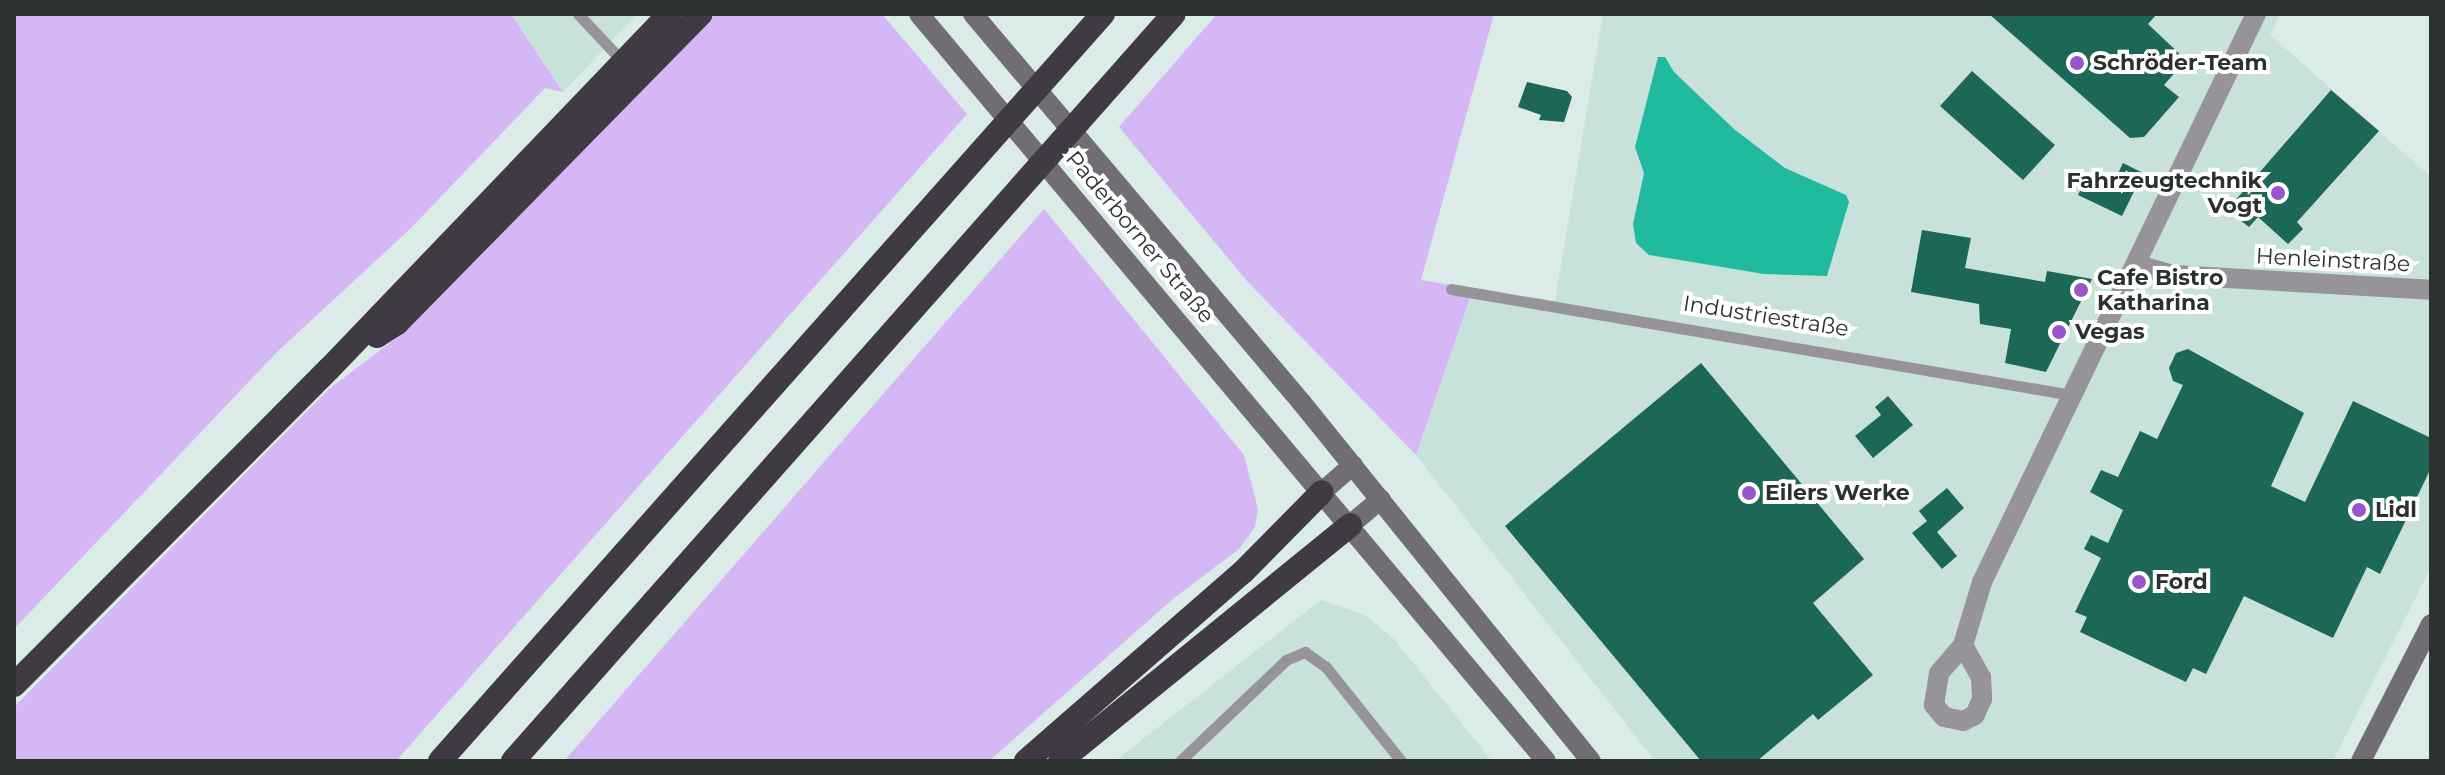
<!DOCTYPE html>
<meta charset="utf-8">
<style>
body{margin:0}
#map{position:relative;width:2445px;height:775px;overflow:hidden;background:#dbebe7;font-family:Montserrat,sans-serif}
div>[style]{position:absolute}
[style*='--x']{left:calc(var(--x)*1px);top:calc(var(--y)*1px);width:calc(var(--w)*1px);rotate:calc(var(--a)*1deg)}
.built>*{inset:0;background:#c8e1da}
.green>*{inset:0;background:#d6b7f6}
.water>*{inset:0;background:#20ba9f}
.building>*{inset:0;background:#1d6759}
.lane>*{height:11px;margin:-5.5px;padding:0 5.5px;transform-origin:5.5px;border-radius:5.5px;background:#979499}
.street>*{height:20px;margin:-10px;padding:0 10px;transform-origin:10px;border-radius:10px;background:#979499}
.secondary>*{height:20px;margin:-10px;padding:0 10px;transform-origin:10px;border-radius:10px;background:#706d74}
.highway>*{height:24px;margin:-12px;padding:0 12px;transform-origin:12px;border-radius:12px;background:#3f3a44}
.dots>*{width:22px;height:22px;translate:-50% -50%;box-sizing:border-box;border:4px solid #fff;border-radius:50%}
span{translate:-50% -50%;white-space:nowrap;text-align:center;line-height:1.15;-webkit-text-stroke:8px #fff;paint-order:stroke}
.poi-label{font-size:22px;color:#2b312f;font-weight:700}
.left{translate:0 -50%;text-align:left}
.right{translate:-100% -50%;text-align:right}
.street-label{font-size:22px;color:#2b312f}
.frame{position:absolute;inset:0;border:16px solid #2b312f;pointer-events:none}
</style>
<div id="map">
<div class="built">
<div style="clip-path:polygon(511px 14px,637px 14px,563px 92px)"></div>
<div style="clip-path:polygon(1603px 14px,2280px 14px,2270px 35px,2431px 177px,2431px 567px,2333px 761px,1655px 761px,1416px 455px,1473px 289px,1555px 301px)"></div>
<div style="clip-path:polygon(1321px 600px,1365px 615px,1393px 638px,1492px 761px,1115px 761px)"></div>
</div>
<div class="green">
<div style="clip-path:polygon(14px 14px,511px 14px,563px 92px,545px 88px,410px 229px,277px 352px,14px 629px)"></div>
<div style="clip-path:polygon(716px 14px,882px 14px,967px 114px,396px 761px,14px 761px,14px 707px,329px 389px,407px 330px)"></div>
<div style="clip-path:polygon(1217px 14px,1494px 14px,1421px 280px,1473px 289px,1416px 455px,1248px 282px,1119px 127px)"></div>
<div style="clip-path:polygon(1044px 209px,1244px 455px,1258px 509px,1255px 527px,1239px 549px,1173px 599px,989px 761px,564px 761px)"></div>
</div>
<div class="water">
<div style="clip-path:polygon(1658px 57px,1665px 57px,1674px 72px,1734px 129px,1785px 168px,1846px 195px,1849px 202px,1827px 276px,1764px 274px,1680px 260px,1649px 255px,1636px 243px,1633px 224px,1644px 173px,1635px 147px)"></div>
</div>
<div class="building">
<div style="clip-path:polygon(1989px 14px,2157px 14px,2148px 24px,2186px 60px,2164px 85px,2179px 97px,2144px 137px,2130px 138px)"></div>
<div style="clip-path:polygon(1972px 71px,2055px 145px,2023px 180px,1940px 106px)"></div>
<div style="clip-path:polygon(1527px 82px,1567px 91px,1572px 97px,1564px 122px,1539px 120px,1541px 115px,1518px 107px)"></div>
<div style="clip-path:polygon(2331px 90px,2379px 131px,2297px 222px,2303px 229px,2288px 244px,2258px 217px,2249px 227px,2227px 210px)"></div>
<div style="clip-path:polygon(2123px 163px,2143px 173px,2122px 216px,2078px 195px,2088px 174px,2112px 186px)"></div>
<div style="clip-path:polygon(1922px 230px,1971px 238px,1965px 268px,2045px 282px,2047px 271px,2092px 279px,2046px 372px,2005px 363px,2011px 329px,1980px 324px,1979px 304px,1911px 292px)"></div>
<div style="clip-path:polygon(2188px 349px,2304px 413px,2271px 486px,2305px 502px,2353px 401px,2431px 438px,2431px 468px,2380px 574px,2367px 567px,2333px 638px,2244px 596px,2206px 674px,2193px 668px,2186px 682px,2080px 632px,2087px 617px,2075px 612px,2101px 558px,2084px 549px,2091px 535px,2108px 543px,2123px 510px,2090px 492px,2101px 470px,2118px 477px,2140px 431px,2157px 439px,2183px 385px,2173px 381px,2169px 368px,2176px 353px)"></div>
<div style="clip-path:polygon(1701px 363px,1864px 559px,1813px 603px,1873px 675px,1818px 720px,1813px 714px,1757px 761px,1701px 761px,1505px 526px)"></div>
<div style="clip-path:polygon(1888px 396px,1913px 425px,1873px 458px,1855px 436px,1881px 415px,1875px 407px)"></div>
<div style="clip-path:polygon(1947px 488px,1964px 508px,1937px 532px,1957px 556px,1942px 569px,1912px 533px,1927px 521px,1919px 511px)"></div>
</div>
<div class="lane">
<div style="--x:578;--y:14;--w:66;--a:46.8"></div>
<div style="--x:1451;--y:289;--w:630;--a:9.69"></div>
<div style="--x:1180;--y:761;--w:146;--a:-43.6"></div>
<div style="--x:1286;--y:660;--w:21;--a:-23"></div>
<div style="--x:1305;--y:652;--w:26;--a:36"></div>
<div style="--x:1326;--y:667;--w:120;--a:51.4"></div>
</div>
<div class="street">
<div style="--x:2138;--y:265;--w:37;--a:16"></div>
<div style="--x:2174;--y:275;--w:257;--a:3.3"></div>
<div style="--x:1963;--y:645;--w:37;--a:61"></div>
<div style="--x:1981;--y:677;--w:22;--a:87"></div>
<div style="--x:1982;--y:699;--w:17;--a:114"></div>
<div style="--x:1975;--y:715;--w:13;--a:153"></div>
<div style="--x:1963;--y:721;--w:19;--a:-168"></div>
<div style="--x:1944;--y:717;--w:16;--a:-130"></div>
<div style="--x:1934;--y:705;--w:32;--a:-81"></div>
<div style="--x:1939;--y:673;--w:37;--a:-49"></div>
<div style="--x:1963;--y:645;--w:66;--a:-73.2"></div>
<div style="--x:1982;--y:582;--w:631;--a:-64.25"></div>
</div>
<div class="secondary">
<div style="--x:919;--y:14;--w:975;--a:49.99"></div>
<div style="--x:973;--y:14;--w:509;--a:49.78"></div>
<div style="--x:1302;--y:403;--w:460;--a:51.1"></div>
<div style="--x:1322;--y:492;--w:41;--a:-41.1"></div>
<div style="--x:1350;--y:525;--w:40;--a:-40"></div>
<div style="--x:2361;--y:761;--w:154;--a:-62.9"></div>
</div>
<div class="highway">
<div style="--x:377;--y:336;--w:24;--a:-33"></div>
<div style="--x:397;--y:323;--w:433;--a:-45.5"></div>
<div style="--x:14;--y:685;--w:446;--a:-45.1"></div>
<div style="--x:329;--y:369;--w:492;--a:-46.2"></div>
<div style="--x:440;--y:761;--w:999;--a:-48.41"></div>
<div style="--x:513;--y:761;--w:997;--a:-48.5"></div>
<div style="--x:1026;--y:761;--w:288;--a:-41.1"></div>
<div style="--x:1243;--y:572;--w:112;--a:-45.4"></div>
<div style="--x:1060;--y:761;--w:374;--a:-39.1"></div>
</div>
<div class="dots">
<div style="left:2077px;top:63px;background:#9756cc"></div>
<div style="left:2278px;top:193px;background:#9756cc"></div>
<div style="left:2081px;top:290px;background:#9756cc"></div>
<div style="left:2059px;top:332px;background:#9756cc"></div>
<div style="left:1749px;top:493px;background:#9756cc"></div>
<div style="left:2359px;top:510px;background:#9756cc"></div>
<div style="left:2139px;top:582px;background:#9756cc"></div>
</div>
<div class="poi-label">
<span class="left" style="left:2093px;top:63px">Schröder-Team</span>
<span class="right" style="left:2262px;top:193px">Fahrzeugtechnik<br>Vogt</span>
<span class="left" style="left:2097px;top:290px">Cafe Bistro<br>Katharina</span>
<span class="left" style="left:2075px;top:332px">Vegas</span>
<span class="left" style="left:1765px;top:493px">Eilers Werke</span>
<span class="left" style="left:2375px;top:510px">Lidl</span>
<span class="left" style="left:2155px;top:582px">Ford</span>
</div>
<div class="street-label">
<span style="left:1140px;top:237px;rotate:50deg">Paderborner Straße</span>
<span style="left:2333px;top:260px;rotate:3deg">Henleinstraße</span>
<span style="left:1766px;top:316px;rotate:9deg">Industriestraße</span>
</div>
<div class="frame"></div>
</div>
